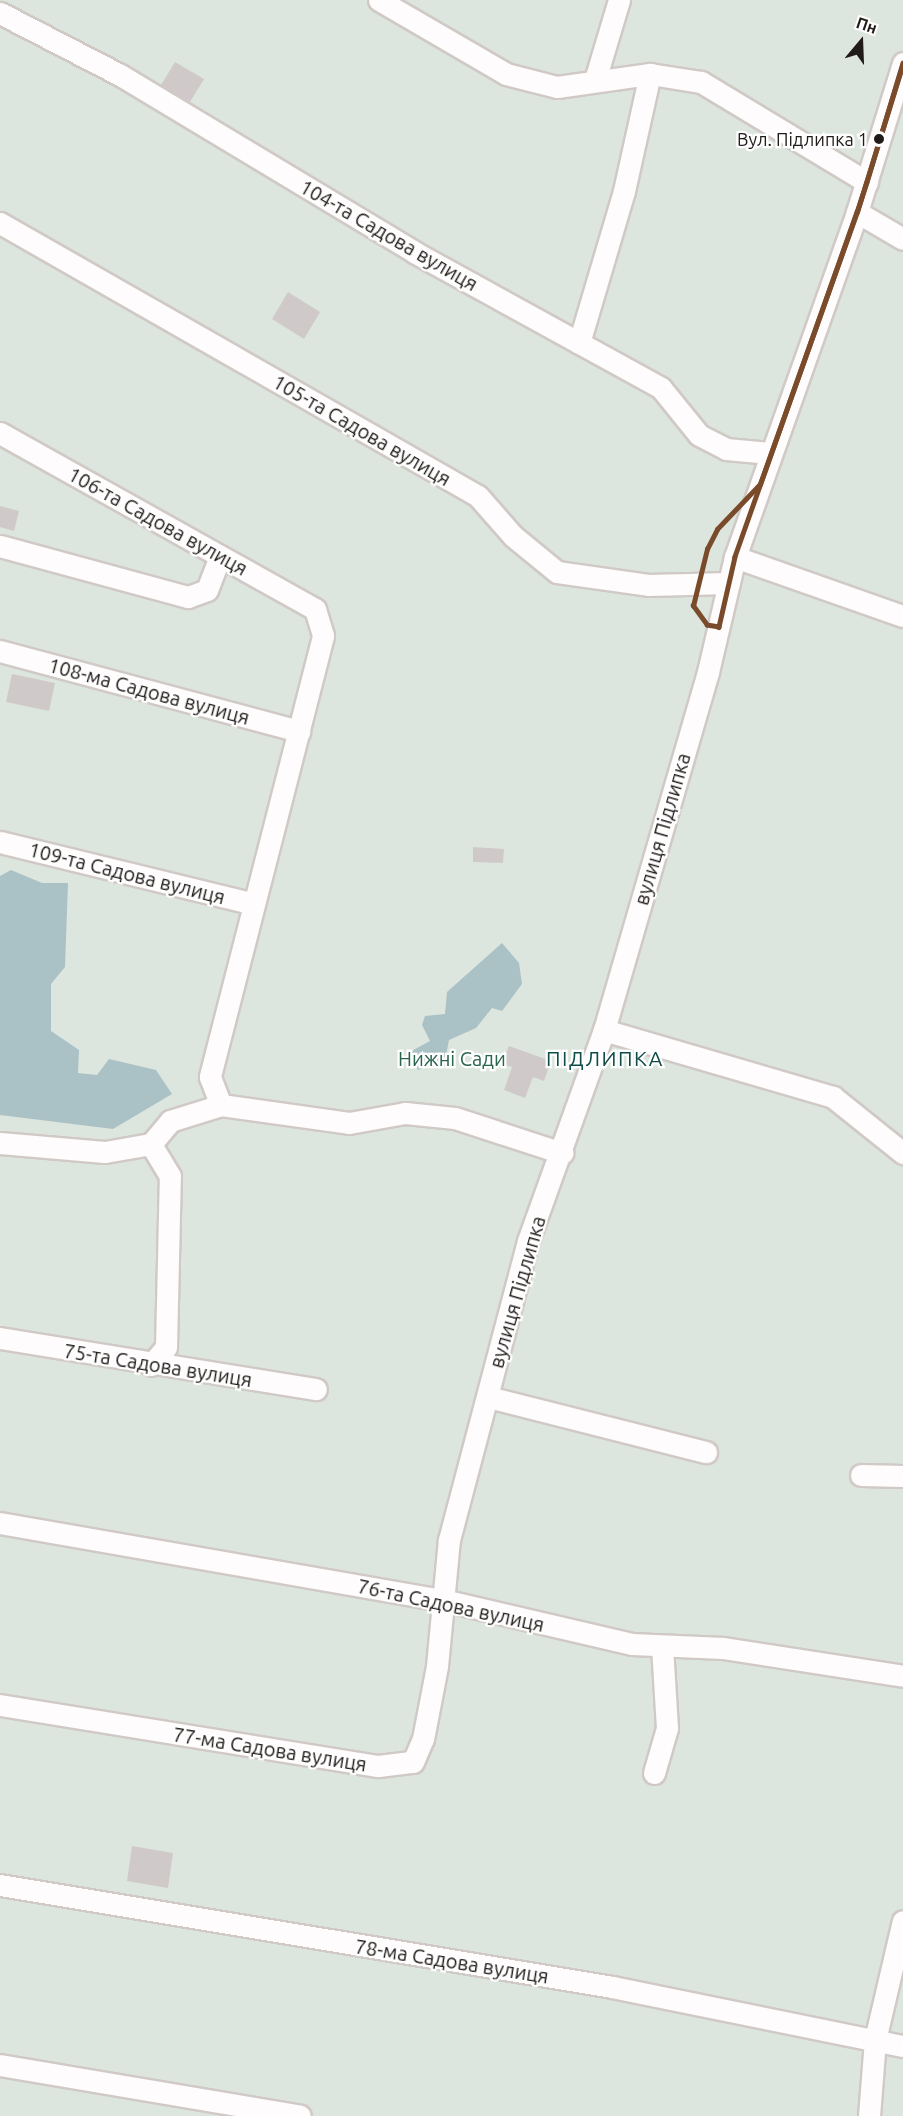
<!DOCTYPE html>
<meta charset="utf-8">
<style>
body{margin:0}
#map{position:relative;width:903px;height:2116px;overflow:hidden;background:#f5ece8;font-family:Ubuntu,sans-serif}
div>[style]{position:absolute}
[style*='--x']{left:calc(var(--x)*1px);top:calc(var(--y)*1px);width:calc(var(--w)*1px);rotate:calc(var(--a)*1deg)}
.green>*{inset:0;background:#dde6de}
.water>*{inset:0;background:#aac1c6}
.building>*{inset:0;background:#d0c9ca}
.roads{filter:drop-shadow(2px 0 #d0c9c6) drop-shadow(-2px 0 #d0c9c6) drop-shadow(0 2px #d0c9c6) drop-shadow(0 -2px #d0c9c6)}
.minor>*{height:21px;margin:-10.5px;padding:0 10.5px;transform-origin:10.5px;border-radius:10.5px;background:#fefcfc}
.bus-1>*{height:4.5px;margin:-2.25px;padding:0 2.25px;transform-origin:2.25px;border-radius:2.25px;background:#7a4b2a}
.dots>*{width:16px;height:16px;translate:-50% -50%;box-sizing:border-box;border:3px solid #fff;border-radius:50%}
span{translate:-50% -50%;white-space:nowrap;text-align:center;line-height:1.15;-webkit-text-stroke:4.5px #fff;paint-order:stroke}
.bus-label{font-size:18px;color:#201a18}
.right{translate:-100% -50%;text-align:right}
.street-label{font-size:20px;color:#201a18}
.park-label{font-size:20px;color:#29644d}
.neighbourhood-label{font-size:21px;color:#0f4c47;letter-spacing:1.5px}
.north{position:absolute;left:831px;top:12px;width:60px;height:60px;-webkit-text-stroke:4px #fff;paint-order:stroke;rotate:19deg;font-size:16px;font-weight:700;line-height:24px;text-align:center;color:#201a18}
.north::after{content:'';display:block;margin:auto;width:21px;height:27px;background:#201a18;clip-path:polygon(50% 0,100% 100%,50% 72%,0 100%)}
</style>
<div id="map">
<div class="green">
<div style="clip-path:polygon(0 0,903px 0,903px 2116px,0 2116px)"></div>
</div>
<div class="water">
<div style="clip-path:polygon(11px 870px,42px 883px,68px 883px,65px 967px,51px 984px,51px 1031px,79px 1050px,78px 1073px,97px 1075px,109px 1059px,156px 1070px,172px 1094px,113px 1129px,0 1115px,0 876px)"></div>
<div style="clip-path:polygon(502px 943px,519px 963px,522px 984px,502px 1011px,492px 1008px,476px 1028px,449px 1040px,445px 1061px,418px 1070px,408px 1053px,430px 1041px,422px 1025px,425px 1016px,445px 1014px,447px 992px)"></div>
</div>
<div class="building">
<div style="clip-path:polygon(175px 62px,204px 79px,190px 102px,161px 85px)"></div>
<div style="clip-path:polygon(288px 292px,320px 312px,304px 339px,272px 319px)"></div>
<div style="clip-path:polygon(0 506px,19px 511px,14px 531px,0 527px)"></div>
<div style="clip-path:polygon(12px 674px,55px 683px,49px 711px,6px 702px)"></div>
<div style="clip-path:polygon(473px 847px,504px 849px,503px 863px,473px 862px)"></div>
<div style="clip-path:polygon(509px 1046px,551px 1061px,544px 1081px,533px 1077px,525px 1098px,504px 1090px,512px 1067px,502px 1064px)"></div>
<div style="clip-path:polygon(132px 1846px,173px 1853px,168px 1888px,127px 1881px)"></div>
</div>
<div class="roads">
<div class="minor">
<div style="--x:379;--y:0;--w:147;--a:30.2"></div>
<div style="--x:506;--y:74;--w:53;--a:14.3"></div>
<div style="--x:557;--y:87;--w:94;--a:-8"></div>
<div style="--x:650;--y:74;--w:52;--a:8.9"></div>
<div style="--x:701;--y:82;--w:194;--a:31.1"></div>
<div style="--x:0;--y:13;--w:135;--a:27.3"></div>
<div style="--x:120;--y:75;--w:343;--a:31"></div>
<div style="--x:414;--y:252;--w:282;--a:28.8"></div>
<div style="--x:661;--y:388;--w:60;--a:51"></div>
<div style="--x:699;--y:435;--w:30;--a:27"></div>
<div style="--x:726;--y:449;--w:44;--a:5.2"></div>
<div style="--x:595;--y:80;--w:84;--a:-73.3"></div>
<div style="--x:857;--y:212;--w:53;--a:30.4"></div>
<div style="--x:0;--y:223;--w:550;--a:29.73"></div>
<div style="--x:478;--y:496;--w:53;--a:48.8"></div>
<div style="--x:513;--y:536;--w:57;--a:39.3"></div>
<div style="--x:557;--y:572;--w:92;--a:8.1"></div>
<div style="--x:648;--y:585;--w:81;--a:-1.4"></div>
<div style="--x:579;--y:343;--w:159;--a:-73.5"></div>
<div style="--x:624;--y:191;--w:120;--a:-77.5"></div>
<div style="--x:0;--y:433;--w:361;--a:29.2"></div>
<div style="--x:315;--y:609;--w:28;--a:73"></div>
<div style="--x:323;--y:636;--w:455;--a:104.4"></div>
<div style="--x:210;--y:1077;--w:30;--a:69"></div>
<div style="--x:0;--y:546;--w:195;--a:15.2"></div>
<div style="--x:188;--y:597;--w:20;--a:-20"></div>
<div style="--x:207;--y:590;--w:36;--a:-69"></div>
<div style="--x:735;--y:557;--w:178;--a:19.4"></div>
<div style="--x:0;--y:651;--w:310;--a:15"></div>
<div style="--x:0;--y:842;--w:261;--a:13.7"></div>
<div style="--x:604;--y:1030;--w:239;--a:16.3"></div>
<div style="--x:833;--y:1097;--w:90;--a:38.7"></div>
<div style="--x:0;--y:1143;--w:105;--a:4.9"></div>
<div style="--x:105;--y:1152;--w:47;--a:-9.9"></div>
<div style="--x:151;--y:1144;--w:30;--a:-50"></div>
<div style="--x:170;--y:1121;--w:53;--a:-17.4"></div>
<div style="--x:221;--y:1105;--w:129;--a:8"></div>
<div style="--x:349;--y:1123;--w:57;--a:-10.1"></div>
<div style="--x:405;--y:1113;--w:50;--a:5.7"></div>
<div style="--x:455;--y:1118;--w:113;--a:18.1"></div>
<div style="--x:0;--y:1338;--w:320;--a:9.2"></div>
<div style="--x:151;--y:1365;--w:23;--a:-50"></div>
<div style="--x:166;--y:1347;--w:171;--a:-88.7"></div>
<div style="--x:170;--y:1176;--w:37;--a:-121"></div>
<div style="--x:488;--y:1397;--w:225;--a:14.2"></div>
<div style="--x:861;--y:1475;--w:42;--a:1.4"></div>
<div style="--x:0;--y:1523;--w:450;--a:9.9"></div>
<div style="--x:443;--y:1600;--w:194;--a:13.1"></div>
<div style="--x:632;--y:1644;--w:91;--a:2.5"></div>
<div style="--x:723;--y:1648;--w:182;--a:8.8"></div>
<div style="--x:0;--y:1705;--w:383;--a:9.2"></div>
<div style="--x:378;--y:1766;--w:35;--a:-7"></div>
<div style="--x:413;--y:1762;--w:25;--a:-67"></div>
<div style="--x:423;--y:1739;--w:74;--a:-79.1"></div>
<div style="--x:437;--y:1666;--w:127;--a:-84.6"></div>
<div style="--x:449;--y:1540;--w:309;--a:-75.2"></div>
<div style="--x:528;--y:1241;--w:224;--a:-70.2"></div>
<div style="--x:604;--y:1030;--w:373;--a:-73.8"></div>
<div style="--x:708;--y:672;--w:118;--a:-76.8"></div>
<div style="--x:735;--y:557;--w:366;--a:-70.5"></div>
<div style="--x:857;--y:212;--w:156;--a:-72.8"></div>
<div style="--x:654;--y:1773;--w:47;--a:-73.9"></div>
<div style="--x:667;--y:1728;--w:82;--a:-93.5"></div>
<div style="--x:0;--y:1885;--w:620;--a:9.46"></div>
<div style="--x:612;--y:1987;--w:297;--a:11.5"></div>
<div style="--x:0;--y:2065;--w:304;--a:9.6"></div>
<div style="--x:869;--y:2116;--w:76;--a:-85.5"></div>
<div style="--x:875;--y:2040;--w:122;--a:-76.8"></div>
</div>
</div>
<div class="bus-1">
<div style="--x:903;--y:63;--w:124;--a:106.8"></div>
<div style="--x:867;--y:182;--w:32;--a:108"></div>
<div style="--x:857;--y:212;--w:156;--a:-72.8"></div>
<div style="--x:857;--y:212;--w:366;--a:109.5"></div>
<div style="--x:735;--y:557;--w:72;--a:102.9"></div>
<div style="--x:719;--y:627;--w:12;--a:-171"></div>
<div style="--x:707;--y:625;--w:24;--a:-126"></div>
<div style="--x:693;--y:606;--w:59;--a:-76.2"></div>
<div style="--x:707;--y:549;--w:22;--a:-63"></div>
<div style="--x:717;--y:529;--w:62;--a:-46.3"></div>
<div style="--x:760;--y:484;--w:289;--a:-70.4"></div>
</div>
<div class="dots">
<div style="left:879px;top:139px;background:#201a18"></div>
</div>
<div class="bus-label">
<span class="right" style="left:868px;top:139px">Вул. Підлипка 1</span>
</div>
<div class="street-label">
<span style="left:389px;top:235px;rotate:30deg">104-та Садова вулиця</span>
<span style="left:362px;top:430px;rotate:30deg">105-та Садова вулиця</span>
<span style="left:158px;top:521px;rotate:29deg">106-та Садова вулиця</span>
<span style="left:149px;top:691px;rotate:15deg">108-ма Садова вулиця</span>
<span style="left:662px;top:829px;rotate:-74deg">вулиця Підлипка</span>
<span style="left:127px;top:873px;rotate:14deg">109-та Садова вулиця</span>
<span style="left:517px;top:1292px;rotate:-74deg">вулиця Підлипка</span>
<span style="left:158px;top:1365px;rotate:9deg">75-та Садова вулиця</span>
<span style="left:451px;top:1605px;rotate:12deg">76-та Садова вулиця</span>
<span style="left:270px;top:1749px;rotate:9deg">77-ма Садова вулиця</span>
<span style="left:452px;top:1961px;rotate:9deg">78-ма Садова вулиця</span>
</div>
<div class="park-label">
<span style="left:452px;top:1058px">Нижні Сади</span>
</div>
<div class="neighbourhood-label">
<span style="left:605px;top:1058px">ПІДЛИПКА</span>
</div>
<div class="north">Пн</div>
</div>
